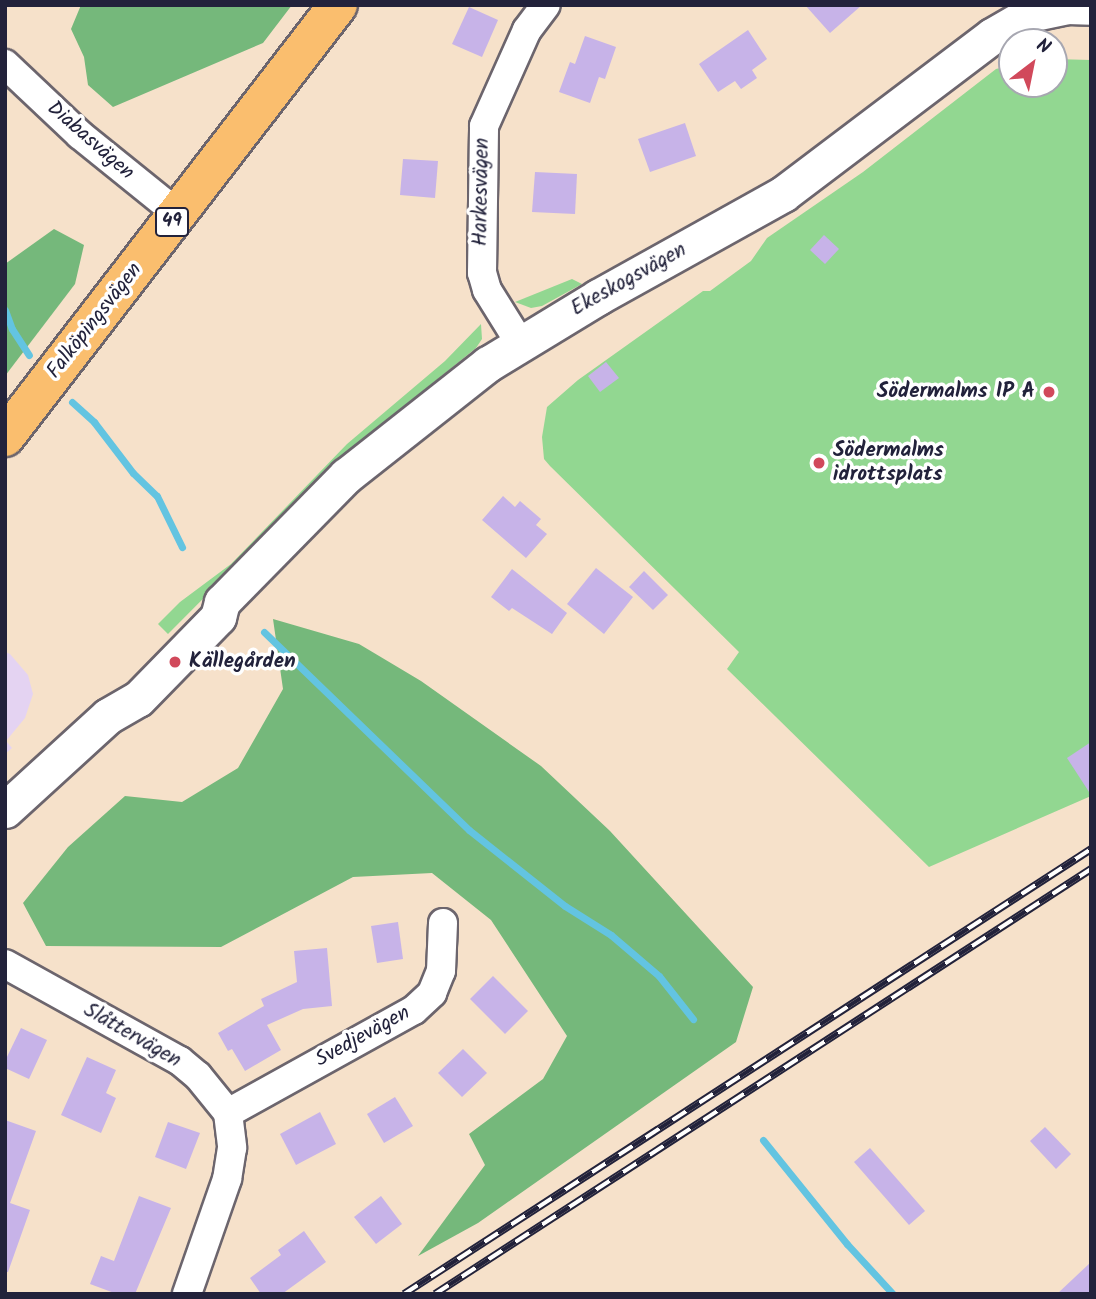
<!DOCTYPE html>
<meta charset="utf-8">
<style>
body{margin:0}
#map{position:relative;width:1096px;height:1299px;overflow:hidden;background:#f6e1ca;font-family:Kalam,sans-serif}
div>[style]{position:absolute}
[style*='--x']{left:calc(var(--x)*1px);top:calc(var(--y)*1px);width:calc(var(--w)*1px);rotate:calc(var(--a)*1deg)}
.built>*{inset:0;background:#e4d3f2}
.green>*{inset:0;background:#92d791}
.forest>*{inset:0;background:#75b87b}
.stream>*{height:7px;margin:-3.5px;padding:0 3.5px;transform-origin:3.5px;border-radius:3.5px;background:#63c4e1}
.building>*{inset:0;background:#c7b3e8}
.roads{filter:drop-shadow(2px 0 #6c656d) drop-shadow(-2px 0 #6c656d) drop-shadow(0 2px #6c656d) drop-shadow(0 -2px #6c656d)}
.minor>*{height:28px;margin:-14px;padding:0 14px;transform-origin:14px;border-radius:14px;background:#fff}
.tertiary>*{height:35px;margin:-17.5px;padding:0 17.5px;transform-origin:17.5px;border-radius:17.5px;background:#fff}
.primary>*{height:38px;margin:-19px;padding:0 19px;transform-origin:19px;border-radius:19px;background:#fabe6e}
.rail>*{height:8px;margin-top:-4px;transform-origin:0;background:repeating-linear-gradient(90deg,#fff 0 16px,#22223b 0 32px);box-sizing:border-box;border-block:2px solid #22223b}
.dots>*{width:19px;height:19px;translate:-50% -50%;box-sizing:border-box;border:4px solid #fff;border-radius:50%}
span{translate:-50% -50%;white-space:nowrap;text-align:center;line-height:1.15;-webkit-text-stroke:7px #fff;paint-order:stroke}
.shield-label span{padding:2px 5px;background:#fff;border:2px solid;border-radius:5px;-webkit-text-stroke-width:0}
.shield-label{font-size:19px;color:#22223b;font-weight:700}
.street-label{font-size:21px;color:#22223b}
.poi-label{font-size:21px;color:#22223b;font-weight:700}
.right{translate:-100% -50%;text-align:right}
.left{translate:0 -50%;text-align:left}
.frame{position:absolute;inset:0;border:7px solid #22223b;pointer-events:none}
.north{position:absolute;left:998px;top:28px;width:70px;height:70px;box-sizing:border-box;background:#fff;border:2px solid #a7a7b1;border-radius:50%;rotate:32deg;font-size:19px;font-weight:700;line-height:28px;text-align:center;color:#22223b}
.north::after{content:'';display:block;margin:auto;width:24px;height:32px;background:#d1495b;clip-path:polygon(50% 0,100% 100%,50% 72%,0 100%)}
</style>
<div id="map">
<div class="built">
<div style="clip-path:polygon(5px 652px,10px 654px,28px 675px,33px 694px,25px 718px,6px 741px,12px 748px,5px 754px)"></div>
</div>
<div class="green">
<div style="clip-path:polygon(1054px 59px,1091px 60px,1091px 796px,929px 867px,727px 669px,739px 652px,550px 466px,544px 459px,542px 437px,547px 407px,578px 380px,703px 291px,710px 291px,751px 261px,767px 238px,863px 172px,996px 69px,1012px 65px,1012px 84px,1054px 84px)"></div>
<div style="clip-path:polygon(572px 279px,582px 284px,542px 306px,531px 308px,515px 302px)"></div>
<div style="clip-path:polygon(481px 324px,482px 339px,476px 348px,354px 447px,168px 634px,158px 624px,180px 602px,231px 564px,347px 444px,445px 361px)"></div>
</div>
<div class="forest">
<div style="clip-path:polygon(81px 5px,292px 5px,263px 43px,113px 107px,88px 85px,84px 57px,71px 29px)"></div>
<div style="clip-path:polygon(54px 229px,84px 245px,75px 284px,5px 376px,5px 264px)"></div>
<div style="clip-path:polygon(273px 619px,359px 644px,421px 681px,541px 766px,610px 831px,753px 987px,736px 1042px,478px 1223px,418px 1256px,485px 1165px,469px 1134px,543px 1079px,567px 1036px,491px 920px,432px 873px,353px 877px,221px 947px,46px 946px,23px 903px,68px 847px,125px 796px,182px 802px,238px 768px,283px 689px)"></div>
</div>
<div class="stream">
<div style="--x:5;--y:310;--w:20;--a:70"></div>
<div style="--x:12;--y:329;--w:31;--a:57"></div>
<div style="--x:72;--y:402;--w:30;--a:42"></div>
<div style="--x:94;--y:422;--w:64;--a:52.6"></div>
<div style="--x:133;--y:473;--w:33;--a:44"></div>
<div style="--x:157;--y:496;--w:57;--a:63.9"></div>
<div style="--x:264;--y:632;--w:285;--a:44"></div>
<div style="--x:469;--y:830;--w:122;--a:38.4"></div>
<div style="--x:565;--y:906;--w:54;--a:32.2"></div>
<div style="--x:611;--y:935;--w:63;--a:40.5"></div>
<div style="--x:659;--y:976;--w:55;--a:51.7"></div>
<div style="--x:763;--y:1140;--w:134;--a:51.1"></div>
<div style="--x:847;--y:1244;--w:68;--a:47.4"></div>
</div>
<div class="building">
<div style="clip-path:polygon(805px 5px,862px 5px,830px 33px)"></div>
<div style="clip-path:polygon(469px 7px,498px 20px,482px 57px,452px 44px)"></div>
<div style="clip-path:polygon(748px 30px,767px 59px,752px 70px,757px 78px,741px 89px,735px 81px,718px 92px,699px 64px)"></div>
<div style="clip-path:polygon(585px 36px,616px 47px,605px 79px,599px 77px,590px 103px,559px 92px,570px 62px,575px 64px)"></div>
<div style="clip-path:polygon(685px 123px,696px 156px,650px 172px,638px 139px)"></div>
<div style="clip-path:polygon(403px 159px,438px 161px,435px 198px,400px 195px)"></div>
<div style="clip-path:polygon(535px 172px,577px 174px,575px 214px,532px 212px)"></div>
<div style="clip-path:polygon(824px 235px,839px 249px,825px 264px,810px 250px)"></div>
<div style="clip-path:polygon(606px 362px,619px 378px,600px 392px,588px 376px)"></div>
<div style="clip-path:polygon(503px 496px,515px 507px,520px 501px,541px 519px,536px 525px,547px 534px,526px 558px,482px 520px)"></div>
<div style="clip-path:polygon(596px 568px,633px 597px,604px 634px,567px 604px)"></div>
<div style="clip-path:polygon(512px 569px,567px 613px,552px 634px,512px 608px,509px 611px,491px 597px)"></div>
<div style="clip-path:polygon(644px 571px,668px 595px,653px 610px,629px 587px)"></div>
<div style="clip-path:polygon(1091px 742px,1091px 795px,1067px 758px)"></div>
<div style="clip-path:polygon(398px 922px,403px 959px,377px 963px,371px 926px)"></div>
<div style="clip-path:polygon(327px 948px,332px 1006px,303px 1009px,267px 1025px,281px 1050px,245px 1071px,232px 1049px,228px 1051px,218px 1033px,264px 1006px,261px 999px,297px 982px,294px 951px)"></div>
<div style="clip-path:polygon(493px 976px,528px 1011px,505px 1034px,470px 999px)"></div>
<div style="clip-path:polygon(21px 1028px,47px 1040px,29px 1079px,5px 1068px,5px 1061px)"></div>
<div style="clip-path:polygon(463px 1049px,487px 1073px,462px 1097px,438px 1073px)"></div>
<div style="clip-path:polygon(87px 1057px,116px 1070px,106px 1093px,116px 1098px,101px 1133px,61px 1115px)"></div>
<div style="clip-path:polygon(395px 1097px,413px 1126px,384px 1143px,367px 1114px)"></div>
<div style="clip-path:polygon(320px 1112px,336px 1144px,296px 1165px,280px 1134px)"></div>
<div style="clip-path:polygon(5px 1120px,36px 1131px,10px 1203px,30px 1210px,8px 1272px,5px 1272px)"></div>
<div style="clip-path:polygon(168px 1122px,200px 1133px,186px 1169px,155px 1157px)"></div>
<div style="clip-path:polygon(1045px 1127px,1071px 1154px,1056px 1169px,1030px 1141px)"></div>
<div style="clip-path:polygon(870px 1148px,925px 1211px,909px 1225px,854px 1162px)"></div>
<div style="clip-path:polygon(139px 1196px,171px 1208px,135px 1294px,117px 1294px,90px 1284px,101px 1256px,114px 1261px)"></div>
<div style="clip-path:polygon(381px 1196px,402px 1224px,376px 1244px,354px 1217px)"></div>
<div style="clip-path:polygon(304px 1231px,326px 1262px,282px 1294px,261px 1294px,250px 1278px,281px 1255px,278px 1250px)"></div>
<div style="clip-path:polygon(1091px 1262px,1091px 1294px,1057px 1294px)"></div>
</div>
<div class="roads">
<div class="minor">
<div style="--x:5;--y:64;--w:103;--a:43.4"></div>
<div style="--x:80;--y:135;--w:126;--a:38.9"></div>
<div style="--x:520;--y:343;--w:62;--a:-121.9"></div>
<div style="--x:487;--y:290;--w:18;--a:-106"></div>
<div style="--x:482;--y:273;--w:147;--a:-89.2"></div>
<div style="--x:484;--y:126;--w:105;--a:-65.9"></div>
<div style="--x:527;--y:30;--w:31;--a:-53"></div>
<div style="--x:5;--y:964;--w:200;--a:29"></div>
<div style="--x:180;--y:1061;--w:23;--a:40"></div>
<div style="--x:198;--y:1076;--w:48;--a:51"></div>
<div style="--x:228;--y:1113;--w:35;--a:83"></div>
<div style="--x:232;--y:1148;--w:31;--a:99"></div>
<div style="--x:227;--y:1179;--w:122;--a:109.2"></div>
<div style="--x:228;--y:1113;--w:213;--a:-29"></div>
<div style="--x:414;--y:1010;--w:25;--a:-43"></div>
<div style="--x:432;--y:993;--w:24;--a:-68"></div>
<div style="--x:441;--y:971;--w:48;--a:-87.6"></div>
</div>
<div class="tertiary">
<div style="--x:5;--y:810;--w:139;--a:-42.4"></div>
<div style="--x:108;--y:716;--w:34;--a:-30"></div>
<div style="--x:138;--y:699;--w:115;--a:-45.7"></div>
<div style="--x:218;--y:617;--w:16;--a:-75"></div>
<div style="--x:222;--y:602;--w:177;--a:-45.5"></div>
<div style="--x:346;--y:476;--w:181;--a:-38.3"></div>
<div style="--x:488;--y:364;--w:129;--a:-31.3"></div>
<div style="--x:598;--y:297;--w:212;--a:-29.1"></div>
<div style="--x:783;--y:194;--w:262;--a:-37.1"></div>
<div style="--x:992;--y:36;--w:44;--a:-30.1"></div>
<div style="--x:1030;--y:14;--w:38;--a:-12"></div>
<div style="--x:1067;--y:6;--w:24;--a:2"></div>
</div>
<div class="primary">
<div style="--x:5;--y:437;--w:545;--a:-52.37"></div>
</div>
</div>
<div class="rail">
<div style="--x:404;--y:1294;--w:819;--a:-32.93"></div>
<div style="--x:435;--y:1294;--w:782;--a:-32.94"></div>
</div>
<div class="dots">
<div style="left:1049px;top:392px;background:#d1495b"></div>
<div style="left:819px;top:463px;background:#d1495b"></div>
<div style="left:175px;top:662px;background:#d1495b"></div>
</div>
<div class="shield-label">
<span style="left:172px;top:222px">49</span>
</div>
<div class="street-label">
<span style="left:90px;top:141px;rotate:41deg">Diabasvägen</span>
<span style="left:482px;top:192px;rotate:-89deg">Harkesvägen</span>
<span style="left:629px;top:280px;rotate:-29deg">Ekeskogsvägen</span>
<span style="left:95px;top:321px;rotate:-52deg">Falköpingsvägen</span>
<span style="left:132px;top:1036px;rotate:30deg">Slåttervägen</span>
<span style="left:363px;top:1037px;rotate:-29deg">Svedjevägen</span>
</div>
<div class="poi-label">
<span class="right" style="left:1035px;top:392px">Södermalms IP A</span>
<span class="left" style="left:833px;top:463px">Södermalms<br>idrottsplats</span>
<span class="left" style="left:189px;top:662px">Källegården</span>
</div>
<div class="frame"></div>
<div class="north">N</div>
</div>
